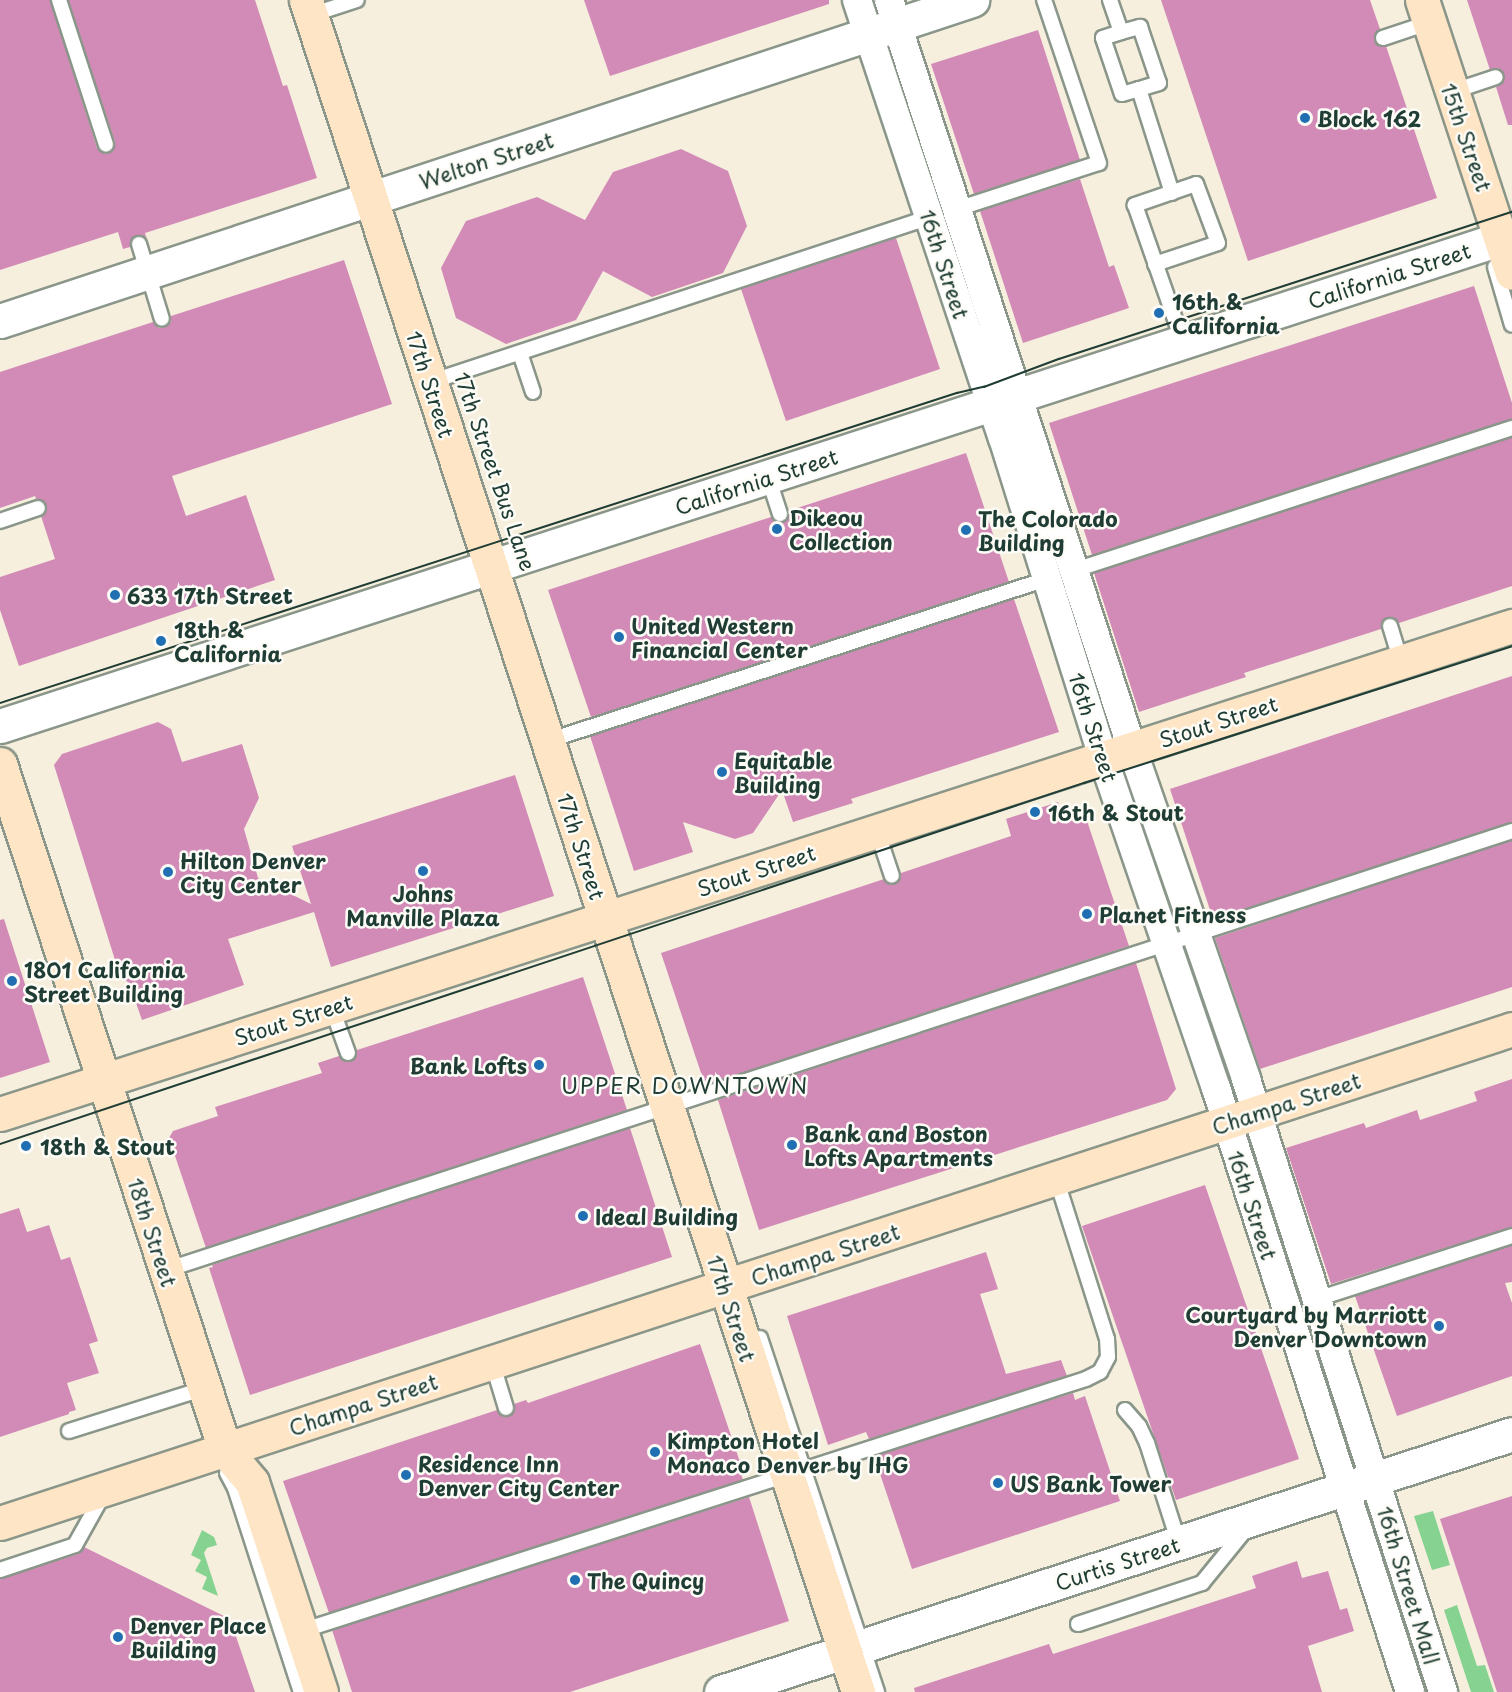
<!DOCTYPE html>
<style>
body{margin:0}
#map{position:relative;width:1512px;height:1692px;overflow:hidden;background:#f6efde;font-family:"Playpen Sans",sans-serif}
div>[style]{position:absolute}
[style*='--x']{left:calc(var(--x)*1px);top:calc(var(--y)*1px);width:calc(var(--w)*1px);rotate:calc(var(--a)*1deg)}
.green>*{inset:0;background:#86d290}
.building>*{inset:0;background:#d28ab7}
.roads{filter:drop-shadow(2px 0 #8a9689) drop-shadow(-2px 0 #8a9689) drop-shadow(0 2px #8a9689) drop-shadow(0 -2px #8a9689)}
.service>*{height:14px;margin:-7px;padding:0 7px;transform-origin:7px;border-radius:7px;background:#fff}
.minor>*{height:28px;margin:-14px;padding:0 14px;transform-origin:14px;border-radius:14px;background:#fff}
.tertiary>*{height:33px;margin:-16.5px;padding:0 16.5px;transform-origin:16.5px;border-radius:16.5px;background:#fff}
.secondary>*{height:33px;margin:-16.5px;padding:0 16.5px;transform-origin:16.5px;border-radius:16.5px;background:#fee5c5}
.tram>*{height:1.5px;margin:-0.75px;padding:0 0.75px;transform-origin:0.75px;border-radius:0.75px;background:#1f3d34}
.dots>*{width:16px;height:16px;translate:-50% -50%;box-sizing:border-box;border:3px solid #fdfcf7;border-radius:50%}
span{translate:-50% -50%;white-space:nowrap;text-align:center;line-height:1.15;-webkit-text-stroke:5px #fdfcf7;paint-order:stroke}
.poi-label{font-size:21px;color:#1f3d34;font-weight:700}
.left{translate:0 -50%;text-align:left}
.right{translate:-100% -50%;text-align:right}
.street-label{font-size:21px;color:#1f3d34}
.neighbourhood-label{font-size:22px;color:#1f3d34;letter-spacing:1.5px}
</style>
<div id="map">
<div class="green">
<div style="clip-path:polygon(1433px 1511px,1450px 1565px,1432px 1570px,1414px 1516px)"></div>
<div style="clip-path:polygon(202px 1530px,214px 1537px,217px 1545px,207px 1548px,204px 1553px,218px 1596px,202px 1589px,207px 1577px,195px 1571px,201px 1560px,191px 1555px)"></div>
<div style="clip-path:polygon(1457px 1605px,1477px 1666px,1485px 1665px,1494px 1692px,1471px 1692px,1444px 1610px)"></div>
</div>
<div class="building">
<div style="clip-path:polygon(0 0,50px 0,97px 148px,105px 154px,113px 151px,115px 142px,68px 0,255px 0,283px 86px,287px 85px,317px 178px,145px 233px,147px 241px,142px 235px,136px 236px,130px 241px,130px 247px,123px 249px,118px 232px,0 270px)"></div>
<div style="clip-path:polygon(584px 0,829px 0,829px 4px,610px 76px)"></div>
<div style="clip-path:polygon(1161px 0,1370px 0,1380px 29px,1376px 33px,1374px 40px,1378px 45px,1386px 46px,1437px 198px,1248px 261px)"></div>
<div style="clip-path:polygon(1467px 0,1512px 0,1512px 125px,1508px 125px,1496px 87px,1503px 82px,1504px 74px,1498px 68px,1490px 70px)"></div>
<div style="clip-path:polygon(1038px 30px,1080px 160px,974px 194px,931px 64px)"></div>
<div style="clip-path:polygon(681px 149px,728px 171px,747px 226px,723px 273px,652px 297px,603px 271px,576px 320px,506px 344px,456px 318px,441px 268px,466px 221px,537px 197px,585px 220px,613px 172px)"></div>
<div style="clip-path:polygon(1080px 179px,1109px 267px,1114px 265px,1129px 308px,1023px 343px,980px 211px)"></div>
<div style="clip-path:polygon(896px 238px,940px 369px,786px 421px,741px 289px)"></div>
<div style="clip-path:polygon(344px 260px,392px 404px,172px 476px,186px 516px,246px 495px,275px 580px,19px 666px,0 610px,0 577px,55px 559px,41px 516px,47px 510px,44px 502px,36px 499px,35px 496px,0 508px,0 372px,153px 322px,159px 328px,165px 327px,171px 322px,171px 316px)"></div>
<div style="clip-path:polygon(1474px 286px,1512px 403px,1512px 419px,1092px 555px,1049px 423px)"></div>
<div style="clip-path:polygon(1512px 437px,1512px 586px,1399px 623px,1393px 617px,1387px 618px,1381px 623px,1381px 629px,1244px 673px,1246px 677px,1139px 712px,1094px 573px)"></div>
<div style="clip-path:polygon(966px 453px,1009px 582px,591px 717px,548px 590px,771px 517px,774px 521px,782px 523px,787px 520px,788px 511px)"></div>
<div style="clip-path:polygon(1014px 599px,1059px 732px,851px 799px,853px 803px,793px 822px,782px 790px,753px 833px,735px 839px,683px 822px,693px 852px,634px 871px,590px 736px)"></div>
<div style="clip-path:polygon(1512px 676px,1512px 822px,1213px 919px,1170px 789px)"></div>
<div style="clip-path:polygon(158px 722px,171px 729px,182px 762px,242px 744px,259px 798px,244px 829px,258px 878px,311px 904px,292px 846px,515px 775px,554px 896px,331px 967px,314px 912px,228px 939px,244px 985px,142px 1020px,129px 983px,120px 976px,54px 765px,62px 754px)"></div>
<div style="clip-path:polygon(1058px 802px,1063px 819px,1084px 812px,1129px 946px,705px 1085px,661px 953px,884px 879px,890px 885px,895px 884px,901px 878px,901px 873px,1011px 836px,1006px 819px)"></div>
<div style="clip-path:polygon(1512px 840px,1512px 987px,1260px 1069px,1215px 938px)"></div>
<div style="clip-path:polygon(4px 919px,50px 1062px,0 1078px,0 920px)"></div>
<div style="clip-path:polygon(1136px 963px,1176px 1089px,1167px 1100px,759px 1230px,718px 1100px)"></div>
<div style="clip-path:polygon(583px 977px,627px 1110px,206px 1248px,169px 1138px,173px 1131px,218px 1116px,215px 1107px,322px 1073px,318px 1063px,339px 1056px,343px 1060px,350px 1062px,355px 1058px,357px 1050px)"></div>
<div style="clip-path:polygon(1512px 1079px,1512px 1227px,1331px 1284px,1286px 1148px,1364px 1123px,1366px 1128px,1417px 1110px,1420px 1120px,1477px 1101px,1474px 1092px)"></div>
<div style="clip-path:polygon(630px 1128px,672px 1257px,250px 1395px,209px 1268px,213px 1267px,212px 1265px)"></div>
<div style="clip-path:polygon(1205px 1185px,1299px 1459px,1176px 1500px,1082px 1226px)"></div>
<div style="clip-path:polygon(19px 1208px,27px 1232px,49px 1225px,61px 1260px,70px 1257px,98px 1341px,89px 1344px,99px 1373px,67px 1383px,76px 1410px,69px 1412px,69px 1414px,0 1437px,0 1214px)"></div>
<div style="clip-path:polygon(1512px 1245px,1512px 1282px,1505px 1283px,1512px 1303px,1512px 1376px,1397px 1416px,1355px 1296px)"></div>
<div style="clip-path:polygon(986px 1252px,998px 1289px,980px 1294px,1006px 1374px,1061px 1360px,1067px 1376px,869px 1439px,866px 1432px,828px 1445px,787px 1316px)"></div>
<div style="clip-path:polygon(700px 1344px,744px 1474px,741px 1474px,743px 1480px,329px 1613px,283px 1481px,497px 1410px,503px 1417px,509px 1416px,515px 1411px,514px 1404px,526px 1400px,528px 1403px)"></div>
<div style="clip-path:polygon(1073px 1393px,1075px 1400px,1085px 1396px,1120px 1501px,912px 1569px,874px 1456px)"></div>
<div style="clip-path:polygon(1512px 1496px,1512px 1692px,1497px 1692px,1440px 1519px)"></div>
<div style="clip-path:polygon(749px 1497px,789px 1621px,570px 1692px,352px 1692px,332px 1630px)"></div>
<div style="clip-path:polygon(84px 1547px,230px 1619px,255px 1692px,0 1692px,0 1579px,78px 1554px)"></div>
<div style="clip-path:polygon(1297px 1561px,1302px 1578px,1328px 1571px,1340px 1610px,1347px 1608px,1354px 1631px,1308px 1646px,1322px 1692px,915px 1692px,914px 1688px,1049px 1644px,1053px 1654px,1256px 1588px,1252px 1576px)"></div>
</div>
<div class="roads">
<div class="service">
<div style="--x:59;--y:0;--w:152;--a:72"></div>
<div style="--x:1110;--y:0;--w:34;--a:71"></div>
<div style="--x:1121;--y:32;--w:19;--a:162"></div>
<div style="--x:1103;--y:38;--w:59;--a:71.3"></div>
<div style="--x:1122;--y:94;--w:18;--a:-16"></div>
<div style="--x:1139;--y:89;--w:109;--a:72.4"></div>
<div style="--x:311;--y:15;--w:48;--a:-18.1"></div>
<div style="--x:1121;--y:32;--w:20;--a:-15"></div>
<div style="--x:1140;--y:27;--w:59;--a:71.3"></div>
<div style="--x:1159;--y:83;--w:21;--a:163"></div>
<div style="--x:1383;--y:38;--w:47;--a:-18.4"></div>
<div style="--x:1451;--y:92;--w:47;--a:-18.4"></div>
<div style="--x:954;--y:210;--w:152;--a:-18"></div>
<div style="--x:1099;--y:163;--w:172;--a:-108.6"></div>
<div style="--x:139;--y:244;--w:78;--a:73"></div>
<div style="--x:1155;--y:264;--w:66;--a:-18.4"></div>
<div style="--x:1218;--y:243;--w:63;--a:-110.4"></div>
<div style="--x:1196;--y:184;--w:65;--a:161"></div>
<div style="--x:1135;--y:205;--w:145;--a:70.7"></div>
<div style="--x:1495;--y:267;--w:60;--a:73.7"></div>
<div style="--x:520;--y:353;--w:41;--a:71.6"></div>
<div style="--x:430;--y:382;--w:530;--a:-18.26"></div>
<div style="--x:768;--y:477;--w:39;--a:72"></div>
<div style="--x:0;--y:521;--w:40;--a:-18.9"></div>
<div style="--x:1072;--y:571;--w:463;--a:-18"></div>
<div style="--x:1390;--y:626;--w:38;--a:73"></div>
<div style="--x:547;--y:741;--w:529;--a:-17.96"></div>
<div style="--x:877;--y:831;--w:47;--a:71.6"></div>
<div style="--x:331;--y:1006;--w:50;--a:70.1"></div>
<div style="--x:166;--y:1270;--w:1416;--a:-18.06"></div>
<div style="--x:1317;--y:1299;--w:205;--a:-17.9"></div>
<div style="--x:760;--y:1338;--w:373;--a:71.7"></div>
<div style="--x:492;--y:1362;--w:48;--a:73.1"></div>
<div style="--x:1125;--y:1410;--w:21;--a:49"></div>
<div style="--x:1139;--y:1426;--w:19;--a:65"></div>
<div style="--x:1147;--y:1443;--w:105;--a:72.3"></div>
<div style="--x:69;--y:1431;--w:143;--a:-17.5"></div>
<div style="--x:227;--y:1473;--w:17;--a:62"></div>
<div style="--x:235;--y:1488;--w:214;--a:72.1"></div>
<div style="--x:0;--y:1570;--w:79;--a:-18.4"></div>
<div style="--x:75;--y:1545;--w:57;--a:-60.8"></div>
<div style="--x:1078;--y:1624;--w:131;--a:-18.3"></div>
<div style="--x:1202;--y:1583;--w:70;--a:-50.8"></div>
<div style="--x:301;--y:1631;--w:824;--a:-17.8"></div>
<div style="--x:1086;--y:1379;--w:16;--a:-27"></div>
<div style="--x:1100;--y:1372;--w:17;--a:-62"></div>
<div style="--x:1108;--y:1357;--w:18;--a:-93"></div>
<div style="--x:1107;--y:1339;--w:169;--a:-107.6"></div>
</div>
<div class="minor">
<div style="--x:857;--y:0;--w:462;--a:71.6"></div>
<div style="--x:1003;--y:438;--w:335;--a:72.6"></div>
<div style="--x:1103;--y:758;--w:349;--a:71.1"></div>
<div style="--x:1216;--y:1088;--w:634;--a:72.19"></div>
<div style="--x:889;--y:0;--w:787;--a:72.03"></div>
<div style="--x:1132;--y:749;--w:349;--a:70.9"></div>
<div style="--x:1246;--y:1079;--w:644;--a:72.18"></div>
</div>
<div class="tertiary">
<div style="--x:0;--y:321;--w:1024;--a:-18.28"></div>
<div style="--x:0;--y:726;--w:1590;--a:-17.99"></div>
<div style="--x:721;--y:1692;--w:832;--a:-18.06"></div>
</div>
<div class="secondary">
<div style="--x:306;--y:0;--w:1780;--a:71.93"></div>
<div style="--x:1422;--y:0;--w:287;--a:71.8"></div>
<div style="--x:0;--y:764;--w:722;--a:71.84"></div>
<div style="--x:225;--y:1450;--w:42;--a:49.8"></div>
<div style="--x:252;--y:1482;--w:221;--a:71.8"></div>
<div style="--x:0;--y:1114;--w:1589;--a:-17.89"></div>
<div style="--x:0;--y:1523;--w:1591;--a:-18.09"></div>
</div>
</div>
<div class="tram">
<div style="--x:0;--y:703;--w:1006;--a:-17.95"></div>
<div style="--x:957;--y:393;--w:28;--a:-13"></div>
<div style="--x:984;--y:387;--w:80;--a:-20.5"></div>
<div style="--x:1059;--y:359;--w:476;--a:-18"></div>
<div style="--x:0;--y:1144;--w:1143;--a:-18.42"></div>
<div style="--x:1084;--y:783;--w:449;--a:-17.7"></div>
</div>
<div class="dots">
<div style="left:1305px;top:118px;background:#1f6fb2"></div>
<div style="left:1159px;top:313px;background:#1f6fb2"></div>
<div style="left:777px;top:529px;background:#1f6fb2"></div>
<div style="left:966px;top:530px;background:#1f6fb2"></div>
<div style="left:115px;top:595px;background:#1f6fb2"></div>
<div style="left:619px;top:637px;background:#1f6fb2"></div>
<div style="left:161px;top:641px;background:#1f6fb2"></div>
<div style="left:722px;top:772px;background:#1f6fb2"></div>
<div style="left:1035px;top:812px;background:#1f6fb2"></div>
<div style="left:423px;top:871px;background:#1f6fb2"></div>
<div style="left:168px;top:872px;background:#1f6fb2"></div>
<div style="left:1087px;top:914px;background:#1f6fb2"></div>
<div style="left:12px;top:981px;background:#1f6fb2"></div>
<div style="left:539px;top:1065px;background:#1f6fb2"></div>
<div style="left:792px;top:1145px;background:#1f6fb2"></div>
<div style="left:26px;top:1146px;background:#1f6fb2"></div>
<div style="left:583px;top:1216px;background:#1f6fb2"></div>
<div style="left:1439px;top:1326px;background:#1f6fb2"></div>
<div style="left:655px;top:1452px;background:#1f6fb2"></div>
<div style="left:406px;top:1475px;background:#1f6fb2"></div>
<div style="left:998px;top:1483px;background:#1f6fb2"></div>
<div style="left:575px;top:1580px;background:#1f6fb2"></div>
<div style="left:118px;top:1637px;background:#1f6fb2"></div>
</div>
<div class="poi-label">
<span class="left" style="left:1317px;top:118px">Block 162</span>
<span class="left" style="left:1172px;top:313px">16th &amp;<br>California</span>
<span class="left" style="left:789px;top:529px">Dikeou<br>Collection</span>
<span class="left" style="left:978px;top:530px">The Colorado<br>Building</span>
<span class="left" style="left:127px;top:595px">633 17th Street</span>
<span class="left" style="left:631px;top:637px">United Western<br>Financial Center</span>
<span class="left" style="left:174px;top:641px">18th &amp;<br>California</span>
<span class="left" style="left:734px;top:772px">Equitable<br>Building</span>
<span class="left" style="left:1048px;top:812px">16th &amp; Stout</span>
<span class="left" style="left:180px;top:872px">Hilton Denver<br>City Center</span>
<span style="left:423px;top:905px">Johns<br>Manville Plaza</span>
<span class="left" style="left:1099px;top:914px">Planet Fitness</span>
<span class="left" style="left:24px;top:981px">1801 California<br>Street Building</span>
<span class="right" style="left:527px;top:1065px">Bank Lofts</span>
<span class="left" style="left:804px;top:1145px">Bank and Boston<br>Lofts Apartments</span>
<span class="left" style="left:40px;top:1146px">18th &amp; Stout</span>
<span class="left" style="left:595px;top:1216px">Ideal Building</span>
<span class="right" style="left:1427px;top:1326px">Courtyard by Marriott<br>Denver Downtown</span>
<span class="left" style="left:667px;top:1452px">Kimpton Hotel<br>Monaco Denver by IHG</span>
<span class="left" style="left:418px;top:1475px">Residence Inn<br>Denver City Center</span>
<span class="left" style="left:1010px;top:1483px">US Bank Tower</span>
<span class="left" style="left:587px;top:1580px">The Quincy</span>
<span class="left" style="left:130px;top:1637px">Denver Place<br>Building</span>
</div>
<div class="street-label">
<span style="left:1467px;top:137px;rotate:71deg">15th Street</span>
<span style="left:486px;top:160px;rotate:-18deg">Welton Street</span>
<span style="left:945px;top:264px;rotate:72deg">16th Street</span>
<span style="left:1389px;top:275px;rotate:-18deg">California Street</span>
<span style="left:431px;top:384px;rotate:72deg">17th Street</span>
<span style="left:496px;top:471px;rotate:71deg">17th Street Bus Lane</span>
<span style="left:756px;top:481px;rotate:-18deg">California Street</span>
<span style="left:1218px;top:721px;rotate:-18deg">Stout Street</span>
<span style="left:1094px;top:727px;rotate:72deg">16th Street</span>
<span style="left:582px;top:846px;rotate:72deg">17th Street</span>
<span style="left:756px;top:870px;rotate:-18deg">Stout Street</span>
<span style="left:293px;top:1019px;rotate:-18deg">Stout Street</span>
<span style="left:1286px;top:1103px;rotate:-18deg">Champa Street</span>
<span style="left:1253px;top:1205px;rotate:72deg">16th Street</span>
<span style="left:153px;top:1232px;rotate:72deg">18th Street</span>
<span style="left:825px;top:1254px;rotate:-18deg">Champa Street</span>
<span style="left:732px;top:1308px;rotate:72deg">17th Street</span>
<span style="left:363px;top:1404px;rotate:-18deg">Champa Street</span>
<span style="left:1117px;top:1563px;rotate:-18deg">Curtis Street</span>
<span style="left:1409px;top:1585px;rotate:73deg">16th Street Mall</span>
</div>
<div class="neighbourhood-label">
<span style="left:685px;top:1085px">UPPER DOWNTOWN</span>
</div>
</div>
